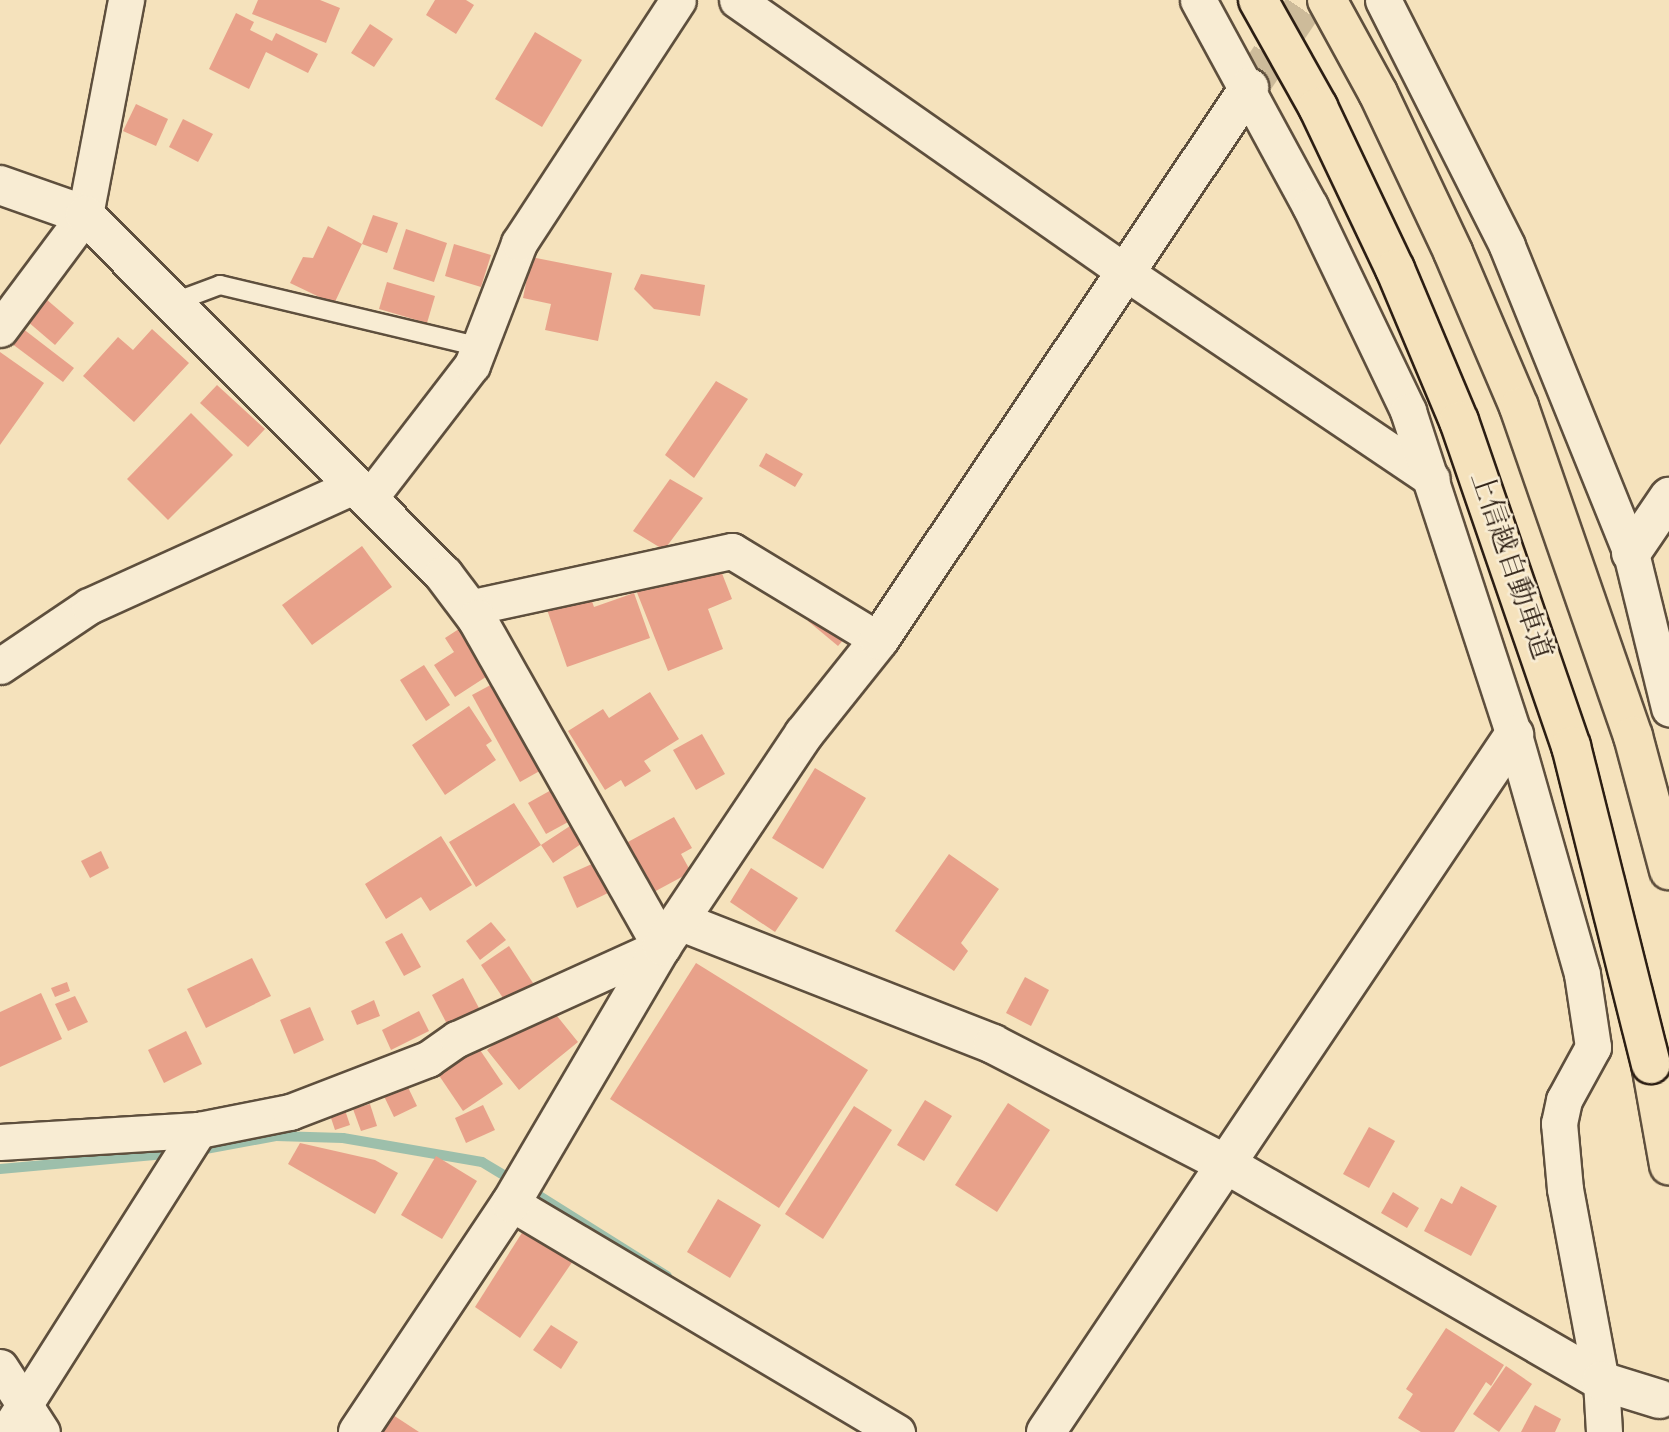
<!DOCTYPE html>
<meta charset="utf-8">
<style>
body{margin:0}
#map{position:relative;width:1669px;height:1432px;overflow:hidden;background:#f5e2bc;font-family:Vollkorn,"Noto Serif JP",serif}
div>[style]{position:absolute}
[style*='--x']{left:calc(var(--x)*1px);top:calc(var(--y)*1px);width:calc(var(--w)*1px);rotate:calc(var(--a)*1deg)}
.stream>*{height:10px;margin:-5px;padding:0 5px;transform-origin:5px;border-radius:5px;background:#9dbfab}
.building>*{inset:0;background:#e8a18a}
.secondary-tunnel>*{height:38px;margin-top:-19px;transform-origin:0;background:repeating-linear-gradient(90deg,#cdbb9a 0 38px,transparent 0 57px)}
.roads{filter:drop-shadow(2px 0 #5e4f3d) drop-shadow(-2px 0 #5e4f3d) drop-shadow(0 2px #5e4f3d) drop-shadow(0 -2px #5e4f3d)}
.lane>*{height:18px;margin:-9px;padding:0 9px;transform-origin:9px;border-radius:9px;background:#f8ecd3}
.street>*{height:35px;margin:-17.5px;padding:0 17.5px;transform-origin:17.5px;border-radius:17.5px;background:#f8ecd3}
.secondary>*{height:38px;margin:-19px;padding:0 19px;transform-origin:19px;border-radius:19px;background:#f8ecd3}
.highway>*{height:38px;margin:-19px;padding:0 19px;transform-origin:19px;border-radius:19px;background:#f5e2bc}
.bridges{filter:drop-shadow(2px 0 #2c1e13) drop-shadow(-2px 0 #2c1e13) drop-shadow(0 2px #2c1e13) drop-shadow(0 -2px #2c1e13)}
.highway-bridge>*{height:38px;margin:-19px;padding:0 19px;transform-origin:19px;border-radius:19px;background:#f5e2bc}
span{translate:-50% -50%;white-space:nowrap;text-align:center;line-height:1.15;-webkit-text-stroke:5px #f8ecd3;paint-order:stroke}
.street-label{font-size:28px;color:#2c1e13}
</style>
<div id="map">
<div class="stream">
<div style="--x:200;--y:1150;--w:77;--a:-10.4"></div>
<div style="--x:276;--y:1136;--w:67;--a:1.7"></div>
<div style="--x:343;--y:1138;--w:141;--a:9.8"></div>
<div style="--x:482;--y:1162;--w:23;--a:31"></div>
<div style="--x:0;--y:1169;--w:166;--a:-5.2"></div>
<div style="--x:533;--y:1192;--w:158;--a:32.1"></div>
</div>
<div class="building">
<div style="clip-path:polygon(258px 0,320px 0,340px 8px,326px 43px,252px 14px)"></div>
<div style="clip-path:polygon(435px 0,466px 0,474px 5px,456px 34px,426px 15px)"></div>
<div style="clip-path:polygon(236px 13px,254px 22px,250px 30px,272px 41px,276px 33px,318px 54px,308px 73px,266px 52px,249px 89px,209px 69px)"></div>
<div style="clip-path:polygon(370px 24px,393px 39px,374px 67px,351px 53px)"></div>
<div style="clip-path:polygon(535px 32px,582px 60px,542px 127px,495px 99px)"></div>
<div style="clip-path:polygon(136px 104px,168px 119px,156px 146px,123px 131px)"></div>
<div style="clip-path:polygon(183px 119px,213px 134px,198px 162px,169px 147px)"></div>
<div style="clip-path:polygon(373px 215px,398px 223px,387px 253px,362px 244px)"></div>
<div style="clip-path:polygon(328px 226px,362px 244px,334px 304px,290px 283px,303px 257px,313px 258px)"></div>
<div style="clip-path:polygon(406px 229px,447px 243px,434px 282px,393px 269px)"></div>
<div style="clip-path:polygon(454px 244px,491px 255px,481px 287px,445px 276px)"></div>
<div style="clip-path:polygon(531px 257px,612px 273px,598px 341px,545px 330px,551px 304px,523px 298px)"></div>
<div style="clip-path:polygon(641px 274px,705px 285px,700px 316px,654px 309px,634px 289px)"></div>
<div style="clip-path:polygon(387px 282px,435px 296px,427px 323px,379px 309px)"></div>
<div style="clip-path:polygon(46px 299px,74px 323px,55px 345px,27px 321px)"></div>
<div style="clip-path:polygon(22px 328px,74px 368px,63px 382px,11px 343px)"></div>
<div style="clip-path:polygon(152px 329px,189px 363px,134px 422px,83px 376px,118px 337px,133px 350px)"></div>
<div style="clip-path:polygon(0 352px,44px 383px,0 445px)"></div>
<div style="clip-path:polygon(716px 381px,748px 399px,694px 478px,665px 455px)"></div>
<div style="clip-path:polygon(217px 385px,265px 429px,248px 447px,200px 403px)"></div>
<div style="clip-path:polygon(191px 413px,233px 455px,168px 520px,127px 479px)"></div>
<div style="clip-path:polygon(766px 453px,803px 474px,795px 487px,759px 466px)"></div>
<div style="clip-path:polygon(670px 479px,703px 498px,664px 550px,633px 531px)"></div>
<div style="clip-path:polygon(362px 546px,392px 587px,312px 645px,282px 605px)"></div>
<div style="clip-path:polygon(716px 558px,732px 599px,708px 609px,723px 649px,668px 671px,636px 590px)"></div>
<div style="clip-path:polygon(587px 587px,594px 607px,634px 593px,650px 638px,567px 667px,544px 601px)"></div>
<div style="clip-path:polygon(815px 613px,845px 638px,838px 646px,808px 621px)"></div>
<div style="clip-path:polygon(462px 627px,492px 673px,455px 697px,434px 665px,454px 652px,445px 638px)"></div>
<div style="clip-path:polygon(424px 665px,450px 705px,426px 721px,400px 680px)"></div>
<div style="clip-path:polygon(498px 681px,545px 768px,520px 782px,472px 695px)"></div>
<div style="clip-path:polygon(650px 692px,679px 739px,644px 761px,651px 771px,625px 787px,621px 780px,605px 790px,568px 731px,603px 709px,609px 718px)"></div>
<div style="clip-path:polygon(469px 706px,492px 741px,486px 745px,496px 760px,445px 795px,412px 745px)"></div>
<div style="clip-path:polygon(702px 734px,725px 774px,696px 790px,673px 750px)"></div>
<div style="clip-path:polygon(815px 768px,866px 798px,823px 869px,772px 838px)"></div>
<div style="clip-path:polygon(553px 789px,570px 821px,546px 834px,528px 803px)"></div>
<div style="clip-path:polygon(514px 803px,541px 845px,570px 826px,581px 844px,553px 863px,541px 845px,476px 887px,449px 842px)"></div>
<div style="clip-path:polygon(674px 817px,692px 848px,681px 854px,691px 872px,652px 893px,626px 843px)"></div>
<div style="clip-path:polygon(441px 836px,472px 885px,430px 911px,421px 897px,386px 919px,365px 884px)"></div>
<div style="clip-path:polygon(101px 851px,109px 868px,90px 878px,81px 861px)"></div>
<div style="clip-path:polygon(949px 854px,999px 889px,961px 943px,968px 951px,954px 971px,895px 931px)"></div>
<div style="clip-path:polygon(594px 863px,608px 893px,577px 908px,563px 877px)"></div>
<div style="clip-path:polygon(751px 868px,798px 898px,775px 932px,730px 902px)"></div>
<div style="clip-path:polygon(491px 922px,506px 940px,480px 960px,466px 941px)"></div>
<div style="clip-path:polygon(402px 933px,421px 967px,404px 976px,385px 942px)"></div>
<div style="clip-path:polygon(509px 946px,533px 983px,505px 1001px,481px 965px)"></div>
<div style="clip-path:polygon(252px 958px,271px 996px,206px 1028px,187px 989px)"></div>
<div style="clip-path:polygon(696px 963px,868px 1070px,779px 1208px,610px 1099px)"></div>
<div style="clip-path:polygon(1025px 977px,1049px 990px,1031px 1026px,1006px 1013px)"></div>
<div style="clip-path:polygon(463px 978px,480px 1010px,448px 1026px,432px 995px)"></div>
<div style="clip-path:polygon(67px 982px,70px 991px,55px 997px,51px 988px)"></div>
<div style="clip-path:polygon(41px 993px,62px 1039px,0 1067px,0 1012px)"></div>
<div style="clip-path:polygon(75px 996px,88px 1022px,68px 1031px,55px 1004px)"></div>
<div style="clip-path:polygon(374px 1000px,380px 1016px,357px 1025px,351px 1011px)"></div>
<div style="clip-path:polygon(310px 1007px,324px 1040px,294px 1054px,280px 1020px)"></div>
<div style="clip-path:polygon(419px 1011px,429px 1031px,391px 1050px,382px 1030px)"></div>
<div style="clip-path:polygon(553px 1011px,578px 1042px,519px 1090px,487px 1050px,529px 1015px,537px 1024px)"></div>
<div style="clip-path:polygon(186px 1031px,202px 1064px,164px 1083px,148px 1050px)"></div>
<div style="clip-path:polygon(478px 1047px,503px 1084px,463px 1111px,438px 1074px)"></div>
<div style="clip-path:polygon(405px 1081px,417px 1106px,394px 1117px,382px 1092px)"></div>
<div style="clip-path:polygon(925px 1100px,952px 1116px,924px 1161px,897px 1145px)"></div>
<div style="clip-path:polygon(1008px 1103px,1050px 1130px,997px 1212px,955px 1185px)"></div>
<div style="clip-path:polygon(370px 1104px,377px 1126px,361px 1131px,353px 1109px)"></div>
<div style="clip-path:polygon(483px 1105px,495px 1130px,466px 1143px,455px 1118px)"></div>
<div style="clip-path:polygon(854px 1106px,892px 1130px,823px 1239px,785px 1214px)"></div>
<div style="clip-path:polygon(345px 1110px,350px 1125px,335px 1130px,330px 1115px)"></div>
<div style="clip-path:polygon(1369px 1127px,1395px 1141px,1369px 1188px,1343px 1174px)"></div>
<div style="clip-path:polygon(300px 1143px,375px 1160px,398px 1173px,375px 1214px,288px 1164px)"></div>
<div style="clip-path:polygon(436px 1156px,477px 1181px,442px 1239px,401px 1215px)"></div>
<div style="clip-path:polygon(1461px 1186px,1497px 1206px,1471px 1256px,1424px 1231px,1441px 1198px,1452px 1204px)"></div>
<div style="clip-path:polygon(1393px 1192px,1419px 1208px,1407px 1228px,1381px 1213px)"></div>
<div style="clip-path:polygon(718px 1199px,761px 1225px,730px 1278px,687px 1252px)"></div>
<div style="clip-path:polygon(525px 1228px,575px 1258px,520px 1338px,475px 1307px)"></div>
<div style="clip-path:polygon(551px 1325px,578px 1342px,561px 1369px,533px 1350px)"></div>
<div style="clip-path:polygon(1446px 1328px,1504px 1365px,1491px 1386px,1486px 1382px,1454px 1432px,1421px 1432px,1398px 1418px,1413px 1394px,1406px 1389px)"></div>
<div style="clip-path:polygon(1506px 1366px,1532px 1384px,1499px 1432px,1473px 1414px)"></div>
<div style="clip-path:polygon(1535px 1405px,1561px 1419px,1555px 1432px,1521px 1432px)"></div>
<div style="clip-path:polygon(393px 1415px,419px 1432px,383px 1432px)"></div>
</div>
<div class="secondary-tunnel">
<div style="--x:1249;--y:88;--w:106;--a:-56.2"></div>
</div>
<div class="roads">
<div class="lane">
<div style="--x:172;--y:303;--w:51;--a:-20.6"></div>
<div style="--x:220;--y:285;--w:267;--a:13.4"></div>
</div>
<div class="street">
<div style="--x:737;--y:0;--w:474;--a:35"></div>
<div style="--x:1125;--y:272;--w:370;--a:34"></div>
<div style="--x:1198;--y:0;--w:234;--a:61.5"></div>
<div style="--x:1310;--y:206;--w:227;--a:64.4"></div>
<div style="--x:1408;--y:411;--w:341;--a:71.9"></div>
<div style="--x:1514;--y:735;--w:248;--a:74.1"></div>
<div style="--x:1582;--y:974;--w:74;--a:81.4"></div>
<div style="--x:1593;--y:1047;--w:60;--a:118.7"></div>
<div style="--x:1564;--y:1100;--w:24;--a:102"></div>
<div style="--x:1559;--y:1123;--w:66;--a:84.8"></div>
<div style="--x:1565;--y:1189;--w:195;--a:79.4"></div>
<div style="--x:1601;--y:1381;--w:51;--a:86.6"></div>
<div style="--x:1383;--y:0;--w:275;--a:63.2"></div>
<div style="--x:1507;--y:246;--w:331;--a:68"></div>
<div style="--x:1631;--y:553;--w:160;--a:76.2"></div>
<div style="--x:0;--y:329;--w:142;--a:-53.3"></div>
<div style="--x:85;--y:215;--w:219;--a:-79.2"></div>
<div style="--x:368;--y:500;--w:170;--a:-52.4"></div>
<div style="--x:472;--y:365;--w:131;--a:-68.9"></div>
<div style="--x:519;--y:243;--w:290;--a:-56.8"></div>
<div style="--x:468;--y:608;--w:270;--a:-12.2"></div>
<div style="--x:732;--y:551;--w:172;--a:31.2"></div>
<div style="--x:0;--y:666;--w:107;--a:-34"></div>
<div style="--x:89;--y:606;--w:290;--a:-24.4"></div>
<div style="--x:0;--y:1142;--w:199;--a:-3.5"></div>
<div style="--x:199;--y:1130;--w:93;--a:-11.2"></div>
<div style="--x:290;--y:1112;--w:148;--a:-21"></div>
<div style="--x:428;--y:1059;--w:35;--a:-35"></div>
<div style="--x:457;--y:1039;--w:225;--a:-24.4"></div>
<div style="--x:511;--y:1203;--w:449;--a:30.7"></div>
<div style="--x:0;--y:1367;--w:77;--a:57.1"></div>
<div style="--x:7;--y:1432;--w:358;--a:-57.6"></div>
</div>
<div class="secondary">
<div style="--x:0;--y:185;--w:90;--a:19.4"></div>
<div style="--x:85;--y:215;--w:508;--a:45.08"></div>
<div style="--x:444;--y:575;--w:55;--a:53.1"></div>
<div style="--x:477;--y:619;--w:376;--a:60.5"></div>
<div style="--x:1631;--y:553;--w:68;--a:-55.8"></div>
<div style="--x:682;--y:922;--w:334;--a:21.4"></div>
<div style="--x:993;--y:1044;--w:260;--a:27.3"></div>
<div style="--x:1224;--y:1163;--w:435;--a:30"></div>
<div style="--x:1601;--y:1381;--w:61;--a:17.2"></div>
<div style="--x:358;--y:1432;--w:275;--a:-56.3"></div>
<div style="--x:511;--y:1203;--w:298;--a:-59.6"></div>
<div style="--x:662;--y:946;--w:255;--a:-56.2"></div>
<div style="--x:804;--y:734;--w:120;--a:-51.4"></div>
<div style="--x:879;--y:640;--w:665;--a:-56.17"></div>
<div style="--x:1046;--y:1432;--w:840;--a:-56.12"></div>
</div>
<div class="highway">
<div style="--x:1327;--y:0;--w:106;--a:61.3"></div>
<div style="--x:1378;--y:93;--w:176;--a:64.7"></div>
<div style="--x:1453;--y:252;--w:168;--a:66.9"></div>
<div style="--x:1519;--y:407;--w:348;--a:70.9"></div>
<div style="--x:1633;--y:736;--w:139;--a:75"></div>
<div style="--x:1651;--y:1064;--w:103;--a:79.9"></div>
</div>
</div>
<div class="bridges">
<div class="highway-bridge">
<div style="--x:1258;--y:0;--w:123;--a:60.7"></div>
<div style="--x:1318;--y:107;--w:179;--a:64.6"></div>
<div style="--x:1395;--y:269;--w:165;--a:67.2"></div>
<div style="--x:1459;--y:421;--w:344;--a:71"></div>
<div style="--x:1571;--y:746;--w:328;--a:75.9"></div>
</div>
</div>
<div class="street-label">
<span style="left:1510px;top:566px;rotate:71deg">上信越自動車道</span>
</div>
</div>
